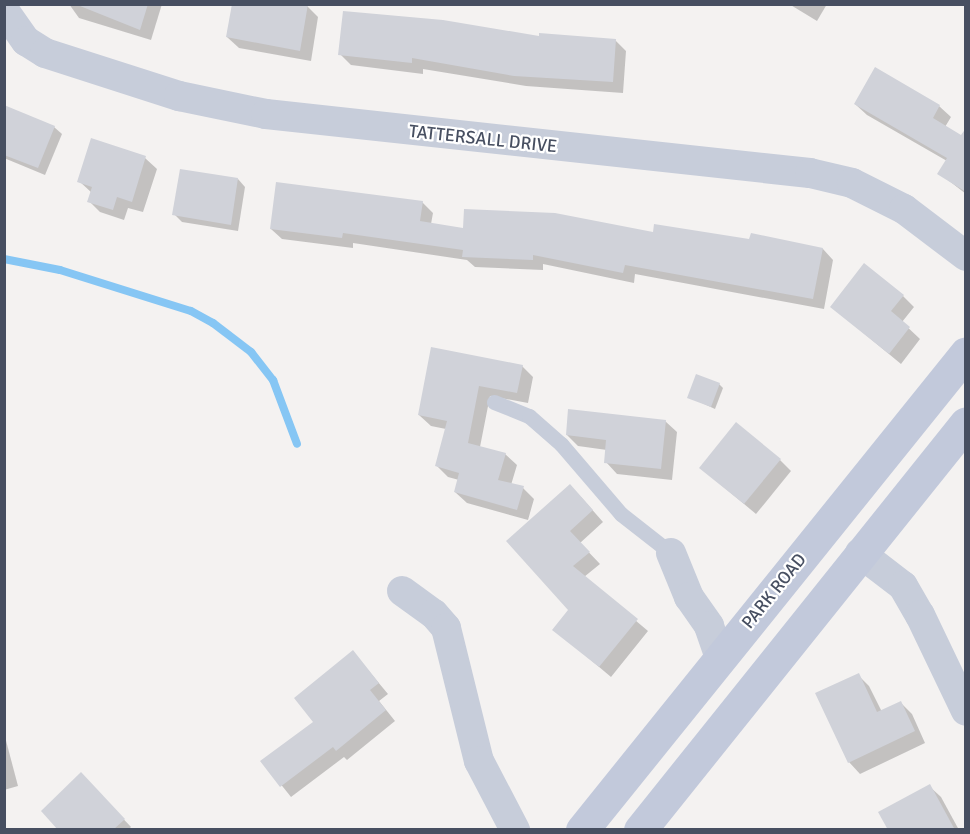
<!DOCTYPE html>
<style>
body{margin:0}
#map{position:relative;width:970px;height:834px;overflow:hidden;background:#f4f2f1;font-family:Signika,sans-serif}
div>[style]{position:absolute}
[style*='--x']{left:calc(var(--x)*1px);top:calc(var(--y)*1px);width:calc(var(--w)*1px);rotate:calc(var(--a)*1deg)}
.shadow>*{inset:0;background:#0003}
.stream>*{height:8px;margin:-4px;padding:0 4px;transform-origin:4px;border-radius:4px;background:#86c6f4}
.building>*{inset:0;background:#d0d2d9}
.service>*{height:15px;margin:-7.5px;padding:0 7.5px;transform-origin:7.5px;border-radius:7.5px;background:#c7cdda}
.minor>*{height:30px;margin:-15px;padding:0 15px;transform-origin:15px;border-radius:15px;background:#c7cdda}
.secondary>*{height:33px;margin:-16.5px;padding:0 16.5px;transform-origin:16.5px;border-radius:16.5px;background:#c2c9db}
span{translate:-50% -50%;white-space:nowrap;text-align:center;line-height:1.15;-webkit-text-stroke:4.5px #fff;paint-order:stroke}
.street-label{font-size:18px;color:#474f61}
.frame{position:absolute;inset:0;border:6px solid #474f61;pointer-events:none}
</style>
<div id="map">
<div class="shadow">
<div style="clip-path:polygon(69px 4px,162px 4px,151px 40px,79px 18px)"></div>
<div style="clip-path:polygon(789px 4px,827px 4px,817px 21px)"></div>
<div style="clip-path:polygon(307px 6px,318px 17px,311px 61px,239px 48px,227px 37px)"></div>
<div style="clip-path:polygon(540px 38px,615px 40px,626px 51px,623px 93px,526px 86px,423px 69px,423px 74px,351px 65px,340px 54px)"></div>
<div style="clip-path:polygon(855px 104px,939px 106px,951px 117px,945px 127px,966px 140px,966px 194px,939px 173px,947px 161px,867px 115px)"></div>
<div style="clip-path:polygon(4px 107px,54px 127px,62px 134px,45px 175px,4px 158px)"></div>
<div style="clip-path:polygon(145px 158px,157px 169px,143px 212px,128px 208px,124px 220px,100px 212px,89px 201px,92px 193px,79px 181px)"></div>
<div style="clip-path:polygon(238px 179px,245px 187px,238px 231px,182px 222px,174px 214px)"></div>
<div style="clip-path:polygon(422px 202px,433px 213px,431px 224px,465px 229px,654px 234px,823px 249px,833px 260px,824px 309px,635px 274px,634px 283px,543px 264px,543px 270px,475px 267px,467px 260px,353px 243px,353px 248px,282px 239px,271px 229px)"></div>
<div style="clip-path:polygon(903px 296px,914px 307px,902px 322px,920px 339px,901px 364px,832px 307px)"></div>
<div style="clip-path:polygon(432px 348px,522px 366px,533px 377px,528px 403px,490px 396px,480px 447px,505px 454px,517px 465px,511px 485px,523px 488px,534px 499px,528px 520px,467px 503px,455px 492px,459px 480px,448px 477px,437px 466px,446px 429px,431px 426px,419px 415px)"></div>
<div style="clip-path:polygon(719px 384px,723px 388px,715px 409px,689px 397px)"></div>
<div style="clip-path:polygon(665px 421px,677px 432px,672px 480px,617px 474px,606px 462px,607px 450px,578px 446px,567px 435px)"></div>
<div style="clip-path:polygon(780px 460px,791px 471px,756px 514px,701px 468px)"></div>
<div style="clip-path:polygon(581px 497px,603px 522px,580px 543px,600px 564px,584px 577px,648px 631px,611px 677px,554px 629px,570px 610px,508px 542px)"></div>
<div style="clip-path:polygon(353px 652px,388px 694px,379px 701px,395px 721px,347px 760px,344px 757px,291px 797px,263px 762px,315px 722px)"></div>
<div style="clip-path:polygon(858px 675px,869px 686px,882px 712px,901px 703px,912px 714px,925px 743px,860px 774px,849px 762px)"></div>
<div style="clip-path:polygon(4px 733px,18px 786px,4px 790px)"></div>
<div style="clip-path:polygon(81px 774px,131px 827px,128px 830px,60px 830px)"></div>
<div style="clip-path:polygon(929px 786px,941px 797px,959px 830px,890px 830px)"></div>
</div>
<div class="stream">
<div style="--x:4;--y:259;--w:57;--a:11.1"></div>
<div style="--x:60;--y:270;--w:137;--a:17.4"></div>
<div style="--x:191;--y:311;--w:25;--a:29"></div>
<div style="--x:213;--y:323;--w:48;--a:37.3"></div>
<div style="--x:251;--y:352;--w:36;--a:52"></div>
<div style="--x:273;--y:380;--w:68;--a:69.4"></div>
</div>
<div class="building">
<div style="clip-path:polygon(75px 4px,148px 4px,140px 30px)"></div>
<div style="clip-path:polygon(232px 4px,308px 4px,300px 51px,226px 37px)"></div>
<div style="clip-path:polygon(343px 11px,443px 20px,539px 36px,539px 33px,616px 39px,613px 82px,514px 76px,412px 58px,412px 63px,338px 55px)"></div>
<div style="clip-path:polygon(875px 67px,940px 105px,933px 118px,961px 135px,966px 128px,966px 192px,937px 174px,947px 158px,854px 104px)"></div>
<div style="clip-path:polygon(4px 105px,55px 126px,38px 168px,4px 155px)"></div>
<div style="clip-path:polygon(91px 138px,146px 156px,132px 202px,117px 197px,113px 210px,87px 202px,92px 187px,77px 182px)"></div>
<div style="clip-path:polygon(180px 169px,238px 178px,231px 225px,172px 215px)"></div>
<div style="clip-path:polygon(276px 182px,423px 201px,420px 221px,463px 228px,464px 209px,555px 213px,653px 232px,654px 224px,749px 239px,751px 233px,823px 248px,813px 299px,625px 265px,623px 273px,533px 255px,533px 260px,462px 257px,463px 250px,343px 233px,342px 238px,270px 229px)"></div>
<div style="clip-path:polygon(864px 263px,904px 295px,891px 311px,910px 327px,889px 354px,830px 307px)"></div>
<div style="clip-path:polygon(431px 347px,523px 365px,517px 393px,479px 386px,468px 443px,506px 453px,498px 480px,524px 486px,517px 510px,454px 492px,459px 473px,435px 466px,447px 421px,418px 415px)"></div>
<div style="clip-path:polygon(696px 374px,720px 383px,711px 407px,687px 398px)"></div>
<div style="clip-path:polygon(568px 409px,666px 420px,661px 469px,604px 463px,606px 440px,566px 435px)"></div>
<div style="clip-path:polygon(736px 422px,781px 459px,744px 504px,699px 468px)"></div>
<div style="clip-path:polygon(570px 484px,593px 510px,570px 531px,590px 552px,573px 566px,638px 619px,599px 667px,552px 630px,568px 610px,506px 541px)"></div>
<div style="clip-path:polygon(353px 650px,379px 683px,370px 690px,386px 710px,336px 751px,333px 747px,280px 787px,260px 761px,313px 722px,294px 698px)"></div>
<div style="clip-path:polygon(859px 673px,877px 712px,901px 701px,915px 731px,848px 763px,815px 693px)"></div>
<div style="clip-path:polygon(81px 772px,125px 819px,113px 830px,58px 830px,41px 811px)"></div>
<div style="clip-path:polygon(930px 784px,955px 830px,888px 830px,878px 812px)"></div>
</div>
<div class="service">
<div style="--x:494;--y:402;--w:38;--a:22"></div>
<div style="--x:529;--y:416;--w:43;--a:41.2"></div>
<div style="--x:561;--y:444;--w:92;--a:49.4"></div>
<div style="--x:621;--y:514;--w:63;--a:38"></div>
</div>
<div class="minor">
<div style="--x:4;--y:10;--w:38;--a:55"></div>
<div style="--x:26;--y:41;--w:22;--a:32"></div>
<div style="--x:45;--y:53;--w:141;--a:17.8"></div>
<div style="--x:179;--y:96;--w:89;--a:11.7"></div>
<div style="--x:266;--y:114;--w:547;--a:6.19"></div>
<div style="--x:810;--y:173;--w:43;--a:13.4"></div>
<div style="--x:852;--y:183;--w:58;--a:26.6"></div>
<div style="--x:904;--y:209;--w:78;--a:37.2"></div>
<div style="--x:671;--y:553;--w:48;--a:67.8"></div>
<div style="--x:689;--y:597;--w:35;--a:55"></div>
<div style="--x:709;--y:626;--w:34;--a:71"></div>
<div style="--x:860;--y:553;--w:54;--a:37.5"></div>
<div style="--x:903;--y:586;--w:34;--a:60"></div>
<div style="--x:920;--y:615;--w:106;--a:64.4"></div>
<div style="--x:402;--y:591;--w:39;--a:36"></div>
<div style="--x:434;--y:614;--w:18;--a:49"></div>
<div style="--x:446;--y:628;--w:137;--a:76.1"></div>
<div style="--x:479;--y:761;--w:78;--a:62.4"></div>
</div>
<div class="secondary">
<div style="--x:582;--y:830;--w:612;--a:-51.16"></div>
<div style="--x:640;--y:830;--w:521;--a:-51.31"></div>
</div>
<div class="street-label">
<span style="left:483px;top:139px;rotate:6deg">TATTERSALL DRIVE</span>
<span style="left:774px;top:591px;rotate:-51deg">PARK ROAD</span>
</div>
<div class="frame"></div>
</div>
